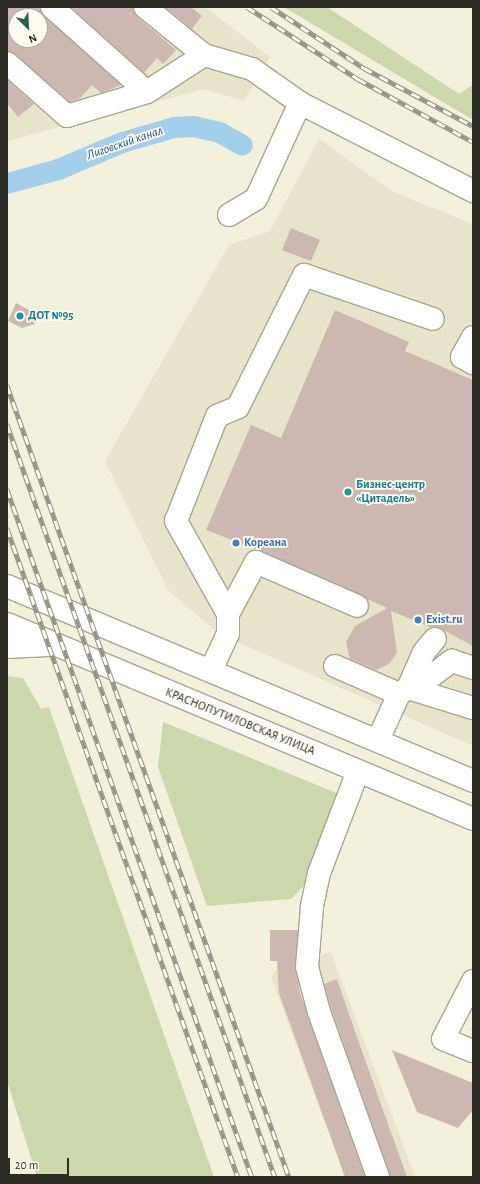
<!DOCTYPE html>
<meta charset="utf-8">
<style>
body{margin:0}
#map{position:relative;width:480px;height:1184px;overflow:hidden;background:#f3f0dc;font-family:"Alegreya Sans",sans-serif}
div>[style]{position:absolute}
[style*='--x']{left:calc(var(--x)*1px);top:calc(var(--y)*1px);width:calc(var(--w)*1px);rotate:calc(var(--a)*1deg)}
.built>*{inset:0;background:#e8e4c9}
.green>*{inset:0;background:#ccd7ac}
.canal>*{height:21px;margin:-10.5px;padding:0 10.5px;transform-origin:10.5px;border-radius:10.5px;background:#a4cfea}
.building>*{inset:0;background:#cdb8b1}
.roads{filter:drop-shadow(1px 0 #a8a592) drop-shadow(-1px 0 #a8a592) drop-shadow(0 1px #a8a592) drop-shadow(0 -1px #a8a592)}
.minor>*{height:22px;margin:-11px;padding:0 11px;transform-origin:11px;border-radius:11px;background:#fff}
.major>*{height:22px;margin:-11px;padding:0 11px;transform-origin:11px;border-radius:11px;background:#fff}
.rail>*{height:4.5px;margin-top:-2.25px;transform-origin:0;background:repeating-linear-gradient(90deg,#fffdf1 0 9px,#949284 0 18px);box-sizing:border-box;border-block:1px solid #949284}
.dots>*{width:11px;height:11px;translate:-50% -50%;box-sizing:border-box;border:2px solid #fffdf1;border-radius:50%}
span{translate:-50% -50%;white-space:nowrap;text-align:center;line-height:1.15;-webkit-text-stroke:3.5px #fffdf1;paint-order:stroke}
.culture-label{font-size:12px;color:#0d838f;font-weight:700}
.left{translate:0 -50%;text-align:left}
.shop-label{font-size:12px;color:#366cbe;font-weight:700}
.street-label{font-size:12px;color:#2c2b24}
.water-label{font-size:13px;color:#0a577a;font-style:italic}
.frame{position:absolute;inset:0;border:8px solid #2c2b24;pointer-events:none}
.north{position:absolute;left:8px;top:8px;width:40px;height:40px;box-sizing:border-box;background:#fffdf1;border:1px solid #aba99f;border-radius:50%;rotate:156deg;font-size:11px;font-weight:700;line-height:16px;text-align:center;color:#2c2b24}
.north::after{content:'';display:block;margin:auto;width:14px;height:18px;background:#27634d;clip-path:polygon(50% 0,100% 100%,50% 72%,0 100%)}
.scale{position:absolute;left:8px;top:1158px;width:61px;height:18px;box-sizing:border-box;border:2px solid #2c2b24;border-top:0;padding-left:5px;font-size:12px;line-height:14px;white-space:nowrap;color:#2c2b24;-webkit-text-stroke:3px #fffdf1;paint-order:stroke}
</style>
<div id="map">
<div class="built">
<div style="clip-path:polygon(evenodd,7px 7px,205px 7px,270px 57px,244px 101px,204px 89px,7px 141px,7px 7px,16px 16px,40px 16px,40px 40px,16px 40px,16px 16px)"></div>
<div style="clip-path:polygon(319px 139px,393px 192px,473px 224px,473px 746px,219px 634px,168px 590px,105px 461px,229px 245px,270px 231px)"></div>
<div style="clip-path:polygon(331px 952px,336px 966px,415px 1177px,345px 1177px,271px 977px,276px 970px)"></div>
</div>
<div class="green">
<div style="clip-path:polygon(284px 7px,327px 7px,459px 94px,473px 85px,473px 120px)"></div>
<div style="clip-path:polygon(7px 676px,23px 678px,41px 709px,49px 707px,214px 1177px,37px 1177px,7px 1081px)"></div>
<div style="clip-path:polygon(163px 722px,339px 794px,311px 878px,291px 899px,207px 906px,158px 767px)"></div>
</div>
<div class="canal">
<div style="--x:7;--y:183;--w:53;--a:-15.4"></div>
<div style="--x:58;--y:169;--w:69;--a:-22.9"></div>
<div style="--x:122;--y:142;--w:54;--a:-16.1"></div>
<div style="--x:174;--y:127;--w:19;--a:-3"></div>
<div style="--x:193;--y:126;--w:27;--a:13"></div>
<div style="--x:219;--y:132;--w:26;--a:29"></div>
</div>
<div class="building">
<div style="clip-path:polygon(evenodd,7px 7px,40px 7px,44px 16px,121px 85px,101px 93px,92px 85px,79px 99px,70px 102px,15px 54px,7px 51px,7px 7px,16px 16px,40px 16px,40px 40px,16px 40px,16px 16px)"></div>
<div style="clip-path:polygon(71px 7px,133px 7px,137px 17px,176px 50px,163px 64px,157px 58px,144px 73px)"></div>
<div style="clip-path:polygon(165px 7px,191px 7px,202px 16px,192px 29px)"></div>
<div style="clip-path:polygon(7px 80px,34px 104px,18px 117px,7px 103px)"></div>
<div style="clip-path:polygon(291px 228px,320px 240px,311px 261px,282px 250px)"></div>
<div style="clip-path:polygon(16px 303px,29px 310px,35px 324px,22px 328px,8px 321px)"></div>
<div style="clip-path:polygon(335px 310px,409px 342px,405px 351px,473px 380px,473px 646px,438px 627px,430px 627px,391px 611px,397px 653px,389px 664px,376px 670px,350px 659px,346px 642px,355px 626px,387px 608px,261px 551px,206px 530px,251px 425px,281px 438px)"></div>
<div style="clip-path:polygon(270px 930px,298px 930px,295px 966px,300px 993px,365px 1177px,345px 1177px,279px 993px,277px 961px,270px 961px)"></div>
<div style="clip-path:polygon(337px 979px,358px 1040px,407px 1177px,390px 1177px,331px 1008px,324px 984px)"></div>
<div style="clip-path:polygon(392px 1050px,473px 1083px,473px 1110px,458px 1128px,417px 1112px)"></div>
</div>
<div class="roads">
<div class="minor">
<div style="--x:52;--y:7;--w:127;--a:41.8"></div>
<div style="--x:147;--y:92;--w:68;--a:-33"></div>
<div style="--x:145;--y:7;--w:76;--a:39.1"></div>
<div style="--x:204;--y:55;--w:50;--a:16.3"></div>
<div style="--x:252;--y:69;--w:59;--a:35.3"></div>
<div style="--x:300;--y:103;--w:194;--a:27"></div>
<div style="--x:7;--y:63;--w:80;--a:41.5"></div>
<div style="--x:67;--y:116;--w:84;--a:-16.7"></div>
<div style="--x:229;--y:215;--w:31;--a:-31"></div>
<div style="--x:256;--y:199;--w:106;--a:-65.4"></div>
<div style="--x:473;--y:337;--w:23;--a:119"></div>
<div style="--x:462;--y:357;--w:13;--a:29"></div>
<div style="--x:228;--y:614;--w:107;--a:-119.2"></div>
<div style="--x:176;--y:521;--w:113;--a:-68.7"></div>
<div style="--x:217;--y:416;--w:23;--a:-23"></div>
<div style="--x:238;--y:407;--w:148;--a:-63.4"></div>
<div style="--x:304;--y:275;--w:136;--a:18.8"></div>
<div style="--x:335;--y:666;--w:70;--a:23.6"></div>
<div style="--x:211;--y:670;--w:40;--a:-65"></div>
<div style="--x:228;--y:634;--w:20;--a:-90"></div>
<div style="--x:228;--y:614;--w:59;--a:-61.7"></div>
<div style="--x:256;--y:562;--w:110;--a:23.5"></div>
<div style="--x:408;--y:688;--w:18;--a:-22"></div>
<div style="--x:425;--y:681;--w:34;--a:-37"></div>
<div style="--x:452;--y:661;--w:22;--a:18"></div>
<div style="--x:408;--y:688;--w:68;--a:17.1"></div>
<div style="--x:378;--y:740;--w:51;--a:-65.5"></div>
<div style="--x:399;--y:694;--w:11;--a:-34"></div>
<div style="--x:408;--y:688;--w:39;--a:-66"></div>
<div style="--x:424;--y:652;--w:17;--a:-50"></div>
<div style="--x:358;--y:771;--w:109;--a:110.9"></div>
<div style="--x:319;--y:873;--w:35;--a:102"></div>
<div style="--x:312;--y:907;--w:60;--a:94.8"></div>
<div style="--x:307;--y:967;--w:47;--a:75.1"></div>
<div style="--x:319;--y:1012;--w:175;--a:70.3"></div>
<div style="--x:473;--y:981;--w:65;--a:117.3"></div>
<div style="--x:443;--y:1039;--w:32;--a:22"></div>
</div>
<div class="major">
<div style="--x:7;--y:586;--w:505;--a:22.71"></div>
<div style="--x:7;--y:624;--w:505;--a:22.71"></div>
<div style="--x:7;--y:647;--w:41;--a:-2.8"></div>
</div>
</div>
<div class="rail">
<div style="--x:247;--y:7;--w:132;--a:33"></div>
<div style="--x:358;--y:79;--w:131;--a:28.7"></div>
<div style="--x:271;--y:7;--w:111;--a:33.3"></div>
<div style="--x:364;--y:68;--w:123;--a:28"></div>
<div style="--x:7;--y:385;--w:841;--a:70.4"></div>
<div style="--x:7;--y:424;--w:799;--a:70.41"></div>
<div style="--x:7;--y:489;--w:730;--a:70.4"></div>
<div style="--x:7;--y:528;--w:689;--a:70.41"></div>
</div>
<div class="dots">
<div style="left:20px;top:316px;background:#0f9aa8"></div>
<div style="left:348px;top:492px;background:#0f9aa8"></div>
<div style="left:236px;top:543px;background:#3f7fe0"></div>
<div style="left:418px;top:620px;background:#3f7fe0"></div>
</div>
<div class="culture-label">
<span class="left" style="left:28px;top:316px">ДОТ №95</span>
<span class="left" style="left:356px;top:492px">Бизнес-центр<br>«Цитадель»</span>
</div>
<div class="shop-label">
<span class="left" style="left:244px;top:543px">Кореана</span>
<span class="left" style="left:426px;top:620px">Exist.ru</span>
</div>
<div class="street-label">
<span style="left:240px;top:722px;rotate:22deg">КРАСНОПУТИЛОВСКАЯ УЛИЦА</span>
</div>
<div class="water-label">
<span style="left:125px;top:144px;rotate:-19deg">Лиговский канал</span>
</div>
<div class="frame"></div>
<div class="north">N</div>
<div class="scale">20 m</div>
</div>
